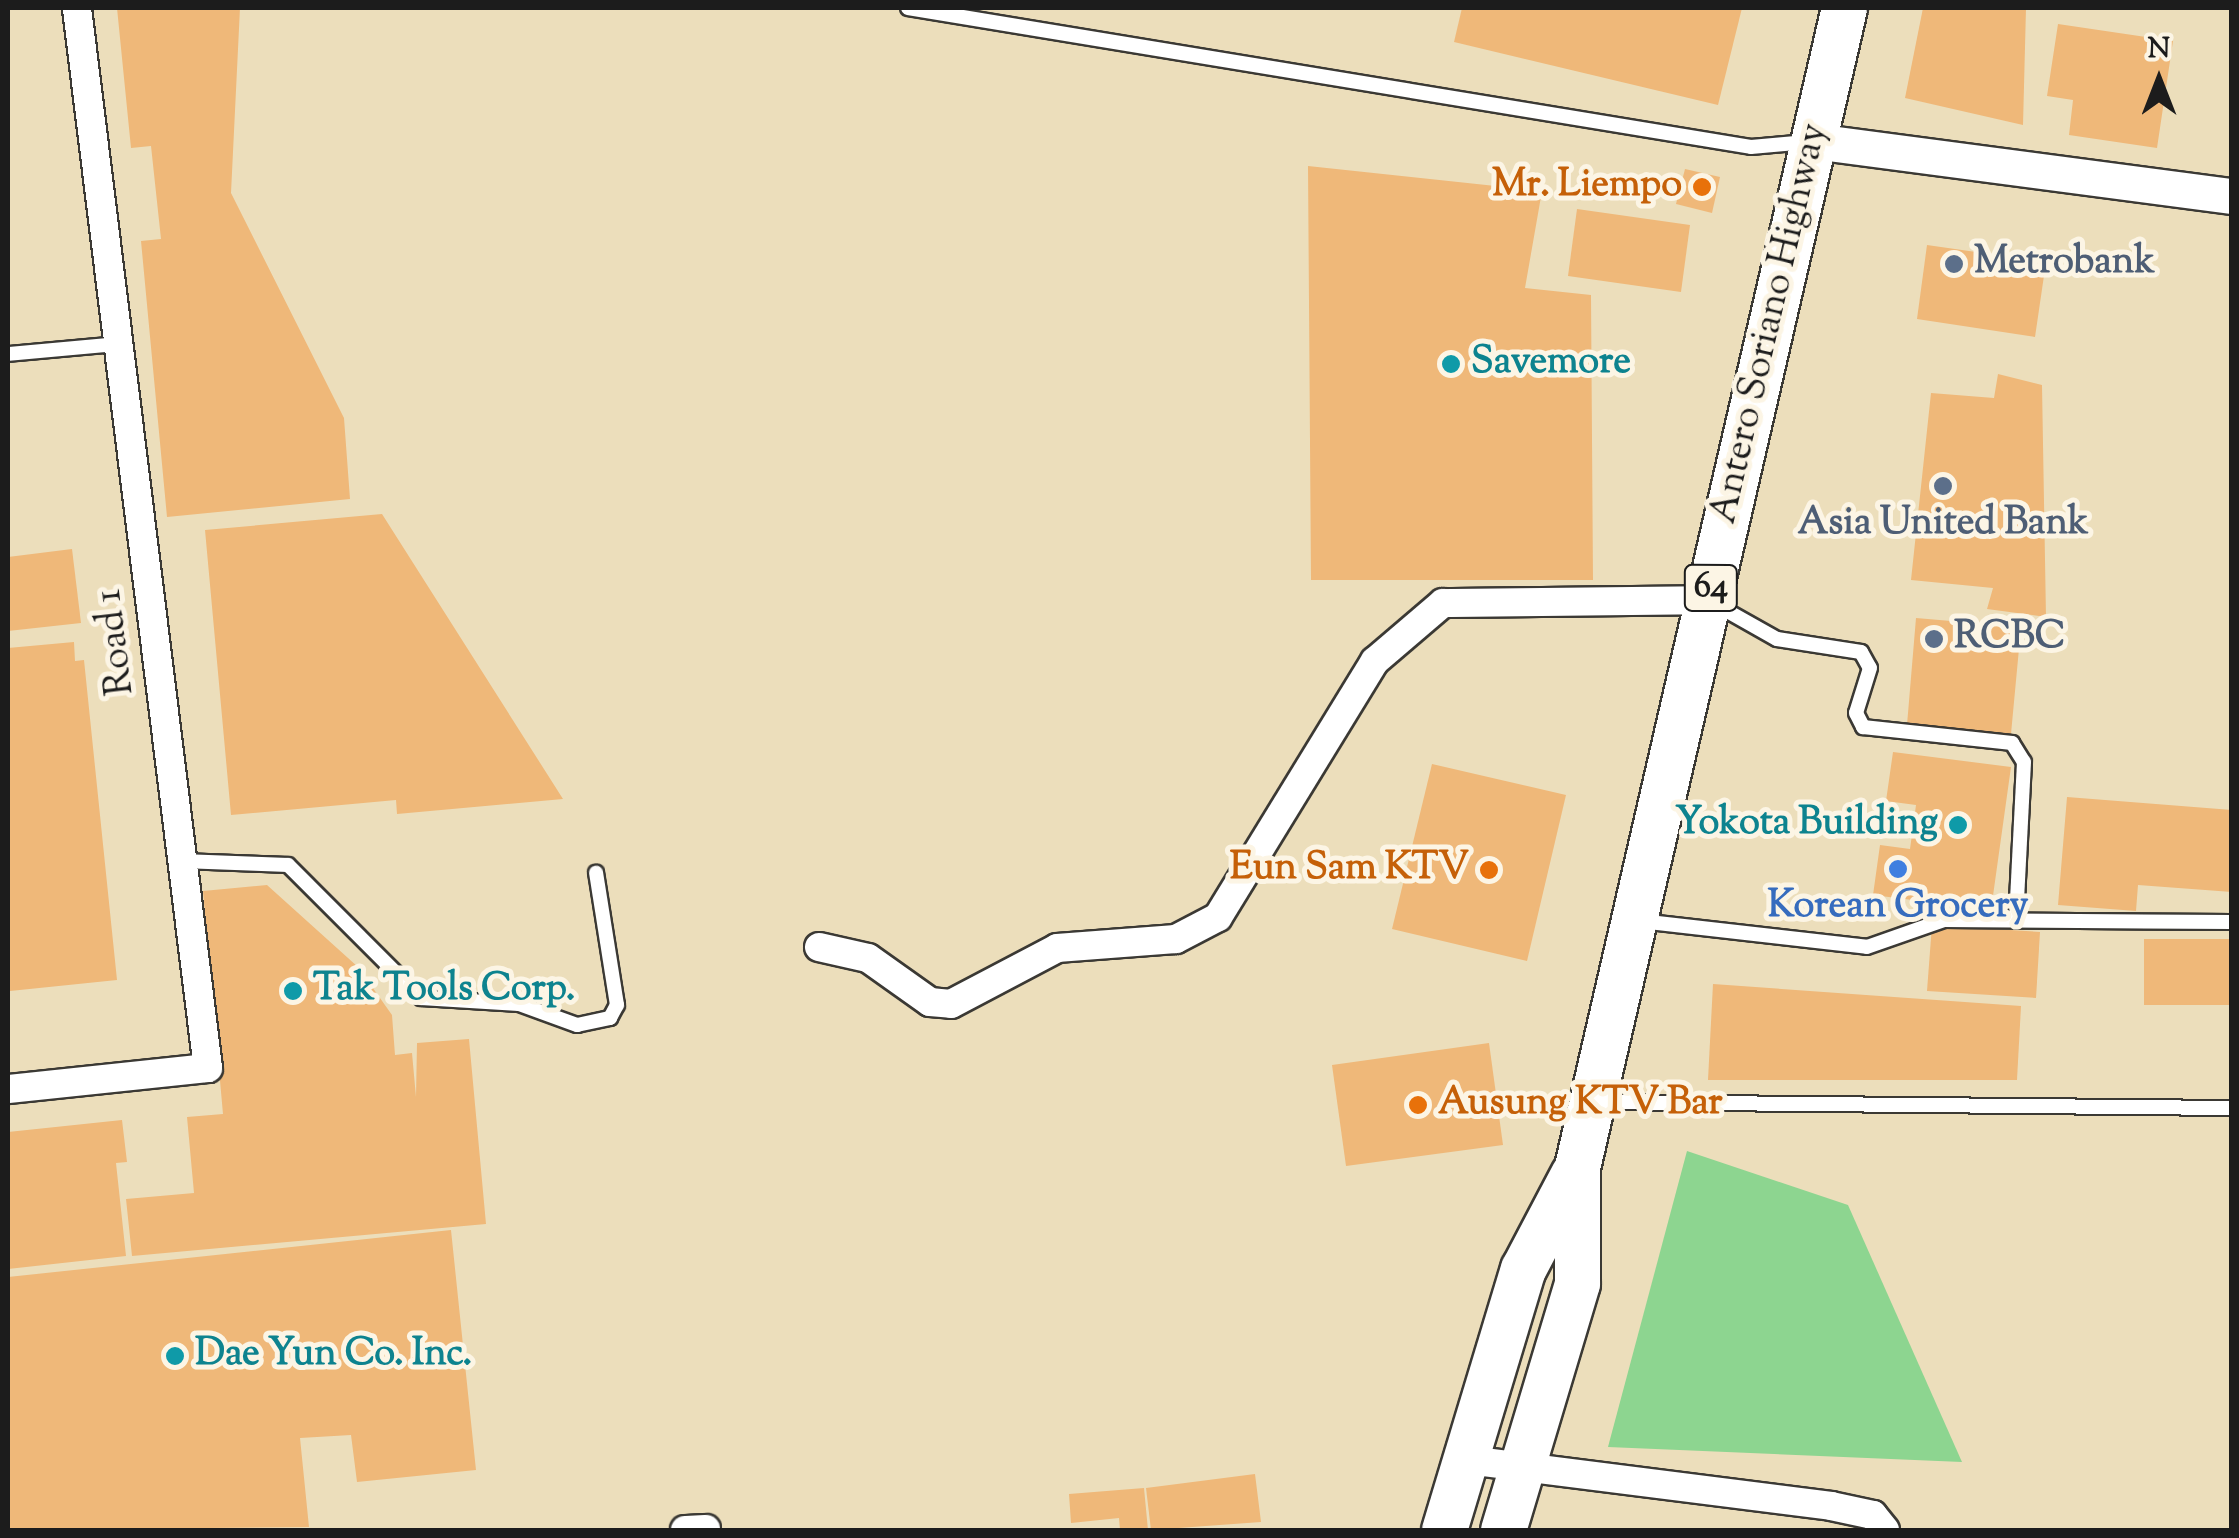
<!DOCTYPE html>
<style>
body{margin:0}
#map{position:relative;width:2239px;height:1538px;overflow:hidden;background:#ecdebb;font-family:"Sorts Mill Goudy",serif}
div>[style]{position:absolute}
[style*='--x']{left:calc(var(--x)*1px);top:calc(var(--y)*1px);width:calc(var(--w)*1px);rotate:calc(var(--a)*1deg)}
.green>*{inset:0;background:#8dd590}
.building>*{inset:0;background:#efb879}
.roads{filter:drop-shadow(2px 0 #3b3934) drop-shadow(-2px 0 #3b3934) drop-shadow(0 2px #3b3934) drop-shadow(0 -2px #3b3934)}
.service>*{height:14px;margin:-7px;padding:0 7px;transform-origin:7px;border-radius:7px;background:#fff}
.minor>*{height:28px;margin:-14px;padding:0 14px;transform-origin:14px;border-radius:14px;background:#fff}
.tertiary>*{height:35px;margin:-17.5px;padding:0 17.5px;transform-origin:17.5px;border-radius:17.5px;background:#fff}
.primary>*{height:45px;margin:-22.5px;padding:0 22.5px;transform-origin:22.5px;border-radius:22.5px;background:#fff}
.dots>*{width:28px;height:28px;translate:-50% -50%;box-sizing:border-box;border:5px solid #fcf5e5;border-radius:50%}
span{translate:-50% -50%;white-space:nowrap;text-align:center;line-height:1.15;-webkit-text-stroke:10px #fcf5e5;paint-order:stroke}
.shield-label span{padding:2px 8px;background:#fcf5e5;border:2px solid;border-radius:8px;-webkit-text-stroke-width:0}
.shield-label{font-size:35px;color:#1c1c1c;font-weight:700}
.food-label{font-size:38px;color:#c56008;font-weight:700}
.right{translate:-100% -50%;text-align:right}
.left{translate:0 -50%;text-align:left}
.service-label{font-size:38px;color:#4e5e75;font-weight:700}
.street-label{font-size:38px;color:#1c1c1c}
.culture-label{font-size:38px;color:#0d838f;font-weight:700}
.shop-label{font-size:38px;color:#366cbe;font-weight:700}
.frame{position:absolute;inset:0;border:10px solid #1c1c1c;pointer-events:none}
.north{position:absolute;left:2109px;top:30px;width:100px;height:100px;-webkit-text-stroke:8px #fcf5e5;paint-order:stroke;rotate:0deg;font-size:28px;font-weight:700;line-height:40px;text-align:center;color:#1c1c1c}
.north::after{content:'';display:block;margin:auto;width:35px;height:45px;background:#1c1c1c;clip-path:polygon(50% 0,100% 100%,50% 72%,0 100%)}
</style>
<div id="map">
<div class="green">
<div style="clip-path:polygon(1687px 1151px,1848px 1205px,1962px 1462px,1608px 1447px)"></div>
</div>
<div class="building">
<div style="clip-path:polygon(117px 8px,240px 8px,231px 193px,344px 418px,350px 499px,167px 517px,141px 241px,161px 239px,151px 146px,131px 148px)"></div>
<div style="clip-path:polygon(1462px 8px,1742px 8px,1718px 105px,1454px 42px)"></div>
<div style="clip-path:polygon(1923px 8px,2026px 8px,2023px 125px,1905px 98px)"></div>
<div style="clip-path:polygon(2058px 24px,2173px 41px,2157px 148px,2069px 135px,2073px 100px,2047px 96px)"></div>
<div style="clip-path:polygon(1308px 166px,1542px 191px,1525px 288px,1591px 295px,1593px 580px,1311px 580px)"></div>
<div style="clip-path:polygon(1685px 169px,1720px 177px,1712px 213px,1676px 204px)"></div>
<div style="clip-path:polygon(1577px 209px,1690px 225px,1681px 292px,1568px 276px)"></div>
<div style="clip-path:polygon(1927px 245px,2046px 262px,2035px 337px,1917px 319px)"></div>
<div style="clip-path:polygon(1998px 374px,2042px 385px,2046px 617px,1987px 609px,1993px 588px,1911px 580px,1931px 393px,1994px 398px)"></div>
<div style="clip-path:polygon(382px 514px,563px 799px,397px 814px,396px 800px,231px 815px,205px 530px)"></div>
<div style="clip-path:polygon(72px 549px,81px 623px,8px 631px,8px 557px)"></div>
<div style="clip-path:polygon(1916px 618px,2021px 627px,2011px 734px,1907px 725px)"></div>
<div style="clip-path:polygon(74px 642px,75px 661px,84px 660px,117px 980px,10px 991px,8px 648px)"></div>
<div style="clip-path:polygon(1893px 752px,2011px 767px,1991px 910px,1873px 895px,1880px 845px,1910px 849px,1916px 805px,1886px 801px)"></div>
<div style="clip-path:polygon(1432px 764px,1566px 795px,1527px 961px,1392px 929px)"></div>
<div style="clip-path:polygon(2067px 797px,2232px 810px,2232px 892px,2138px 885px,2136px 911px,2058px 905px)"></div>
<div style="clip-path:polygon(267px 885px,358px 967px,392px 1015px,395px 1055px,412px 1053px,416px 1097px,417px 1043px,469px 1039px,486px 1224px,132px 1256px,126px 1199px,194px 1193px,187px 1117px,223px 1114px,203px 891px)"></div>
<div style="clip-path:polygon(1932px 925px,2040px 932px,2036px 998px,1927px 991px)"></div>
<div style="clip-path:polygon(2144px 939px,2232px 939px,2232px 1005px,2144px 1005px)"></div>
<div style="clip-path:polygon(1713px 984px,2021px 1006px,2017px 1080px,1708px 1080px)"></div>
<div style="clip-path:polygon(1489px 1043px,1503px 1145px,1346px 1166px,1332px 1065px)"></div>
<div style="clip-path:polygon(122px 1120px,127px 1162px,116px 1163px,126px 1256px,8px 1269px,8px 1132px)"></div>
<div style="clip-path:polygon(451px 1230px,476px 1470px,357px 1482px,351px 1435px,300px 1438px,309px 1527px,8px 1530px,8px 1277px)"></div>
<div style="clip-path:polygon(1255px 1474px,1261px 1522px,1151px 1530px,1146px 1488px)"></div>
<div style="clip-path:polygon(1144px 1488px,1148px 1530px,1120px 1530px,1119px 1518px,1071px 1523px,1069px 1494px)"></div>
</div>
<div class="roads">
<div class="service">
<div style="--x:908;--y:8;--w:854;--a:9.36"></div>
<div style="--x:1751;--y:147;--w:56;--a:-5.1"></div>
<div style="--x:8;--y:354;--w:110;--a:-5.2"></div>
<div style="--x:1713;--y:603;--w:73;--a:29.4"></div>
<div style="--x:1777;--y:639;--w:85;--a:8.8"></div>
<div style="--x:1861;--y:652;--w:18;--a:61"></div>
<div style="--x:1870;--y:668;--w:47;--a:107.3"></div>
<div style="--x:1856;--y:713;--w:16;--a:63"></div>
<div style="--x:1863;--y:727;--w:150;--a:6.1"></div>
<div style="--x:2012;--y:743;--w:22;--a:58"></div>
<div style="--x:2024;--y:762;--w:156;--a:92.9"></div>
<div style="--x:182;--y:861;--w:106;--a:2.2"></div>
<div style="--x:288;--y:865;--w:188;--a:45"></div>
<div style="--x:421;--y:998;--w:98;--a:3.5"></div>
<div style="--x:519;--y:1004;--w:62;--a:19.9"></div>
<div style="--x:577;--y:1025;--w:34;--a:-12"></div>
<div style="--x:610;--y:1018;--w:15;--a:-62"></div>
<div style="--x:617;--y:1005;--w:134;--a:-99"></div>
<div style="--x:1640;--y:921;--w:228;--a:6.5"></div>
<div style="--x:1867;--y:947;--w:82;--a:-19.3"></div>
<div style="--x:1944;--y:920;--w:288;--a:0.4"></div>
<div style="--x:1597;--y:1102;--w:635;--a:0.54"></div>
</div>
<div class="minor">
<div style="--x:819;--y:947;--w:50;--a:12.7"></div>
<div style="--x:868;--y:958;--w:76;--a:35.4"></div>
<div style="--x:930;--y:1002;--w:21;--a:5"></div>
<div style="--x:951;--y:1004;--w:120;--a:-27.8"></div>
<div style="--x:1057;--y:948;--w:119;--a:-4.3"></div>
<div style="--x:1176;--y:939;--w:47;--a:-27.6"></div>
<div style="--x:1218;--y:917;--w:300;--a:-58.5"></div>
<div style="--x:1375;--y:661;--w:89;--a:-40.5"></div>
<div style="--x:1443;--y:603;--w:265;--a:-0.6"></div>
<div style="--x:8;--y:1089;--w:201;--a:-6"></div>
<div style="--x:208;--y:1068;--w:1068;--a:-97.05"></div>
<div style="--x:1468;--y:1460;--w:366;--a:7.2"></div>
<div style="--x:1831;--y:1506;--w:43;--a:12.1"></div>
<div style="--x:1873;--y:1515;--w:19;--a:51"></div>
<div style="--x:685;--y:1530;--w:21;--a:-3"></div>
</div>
<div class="tertiary">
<div style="--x:1813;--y:141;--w:423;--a:7.5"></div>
</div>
<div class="primary">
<div style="--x:1444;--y:1530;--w:273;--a:-73.2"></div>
<div style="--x:1523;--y:1269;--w:107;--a:-62.2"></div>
<div style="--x:1503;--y:1530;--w:258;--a:-73.3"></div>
<div style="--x:1577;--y:1283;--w:116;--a:-90"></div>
<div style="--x:1577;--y:1167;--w:1189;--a:-77.03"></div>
</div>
</div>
<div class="dots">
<div style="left:1702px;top:187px;background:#e8710a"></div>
<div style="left:1954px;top:264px;background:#5c6f8a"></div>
<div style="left:1451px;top:364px;background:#0f9aa8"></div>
<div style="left:1943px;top:486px;background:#5c6f8a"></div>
<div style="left:1934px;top:639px;background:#5c6f8a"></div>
<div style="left:1958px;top:825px;background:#0f9aa8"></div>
<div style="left:1898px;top:869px;background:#3f7fe0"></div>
<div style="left:1489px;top:870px;background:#e8710a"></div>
<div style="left:293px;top:991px;background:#0f9aa8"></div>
<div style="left:1418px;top:1105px;background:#e8710a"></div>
<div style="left:175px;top:1356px;background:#0f9aa8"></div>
</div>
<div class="shield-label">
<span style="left:1711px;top:588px">64</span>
</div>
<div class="food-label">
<span class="right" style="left:1682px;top:187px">Mr. Liempo</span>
<span class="right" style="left:1469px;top:870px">Eun Sam KTV</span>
<span class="left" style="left:1438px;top:1105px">Ausung KTV Bar</span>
</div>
<div class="service-label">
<span class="left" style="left:1974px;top:264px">Metrobank</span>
<span style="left:1943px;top:525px">Asia United Bank</span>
<span class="left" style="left:1954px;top:639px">RCBC</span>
</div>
<div class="street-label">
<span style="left:1771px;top:324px;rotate:-77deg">Antero Soriano Highway</span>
<span style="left:117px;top:642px;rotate:-97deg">Road 1</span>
</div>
<div class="culture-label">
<span class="left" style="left:1471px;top:364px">Savemore</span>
<span class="right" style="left:1938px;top:825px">Yokota Building</span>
<span class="left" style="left:313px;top:991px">Tak Tools Corp.</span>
<span class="left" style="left:195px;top:1356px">Dae Yun Co. Inc.</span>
</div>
<div class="shop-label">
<span style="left:1898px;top:908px">Korean Grocery</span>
</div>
<div class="frame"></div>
<div class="north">N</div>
</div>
